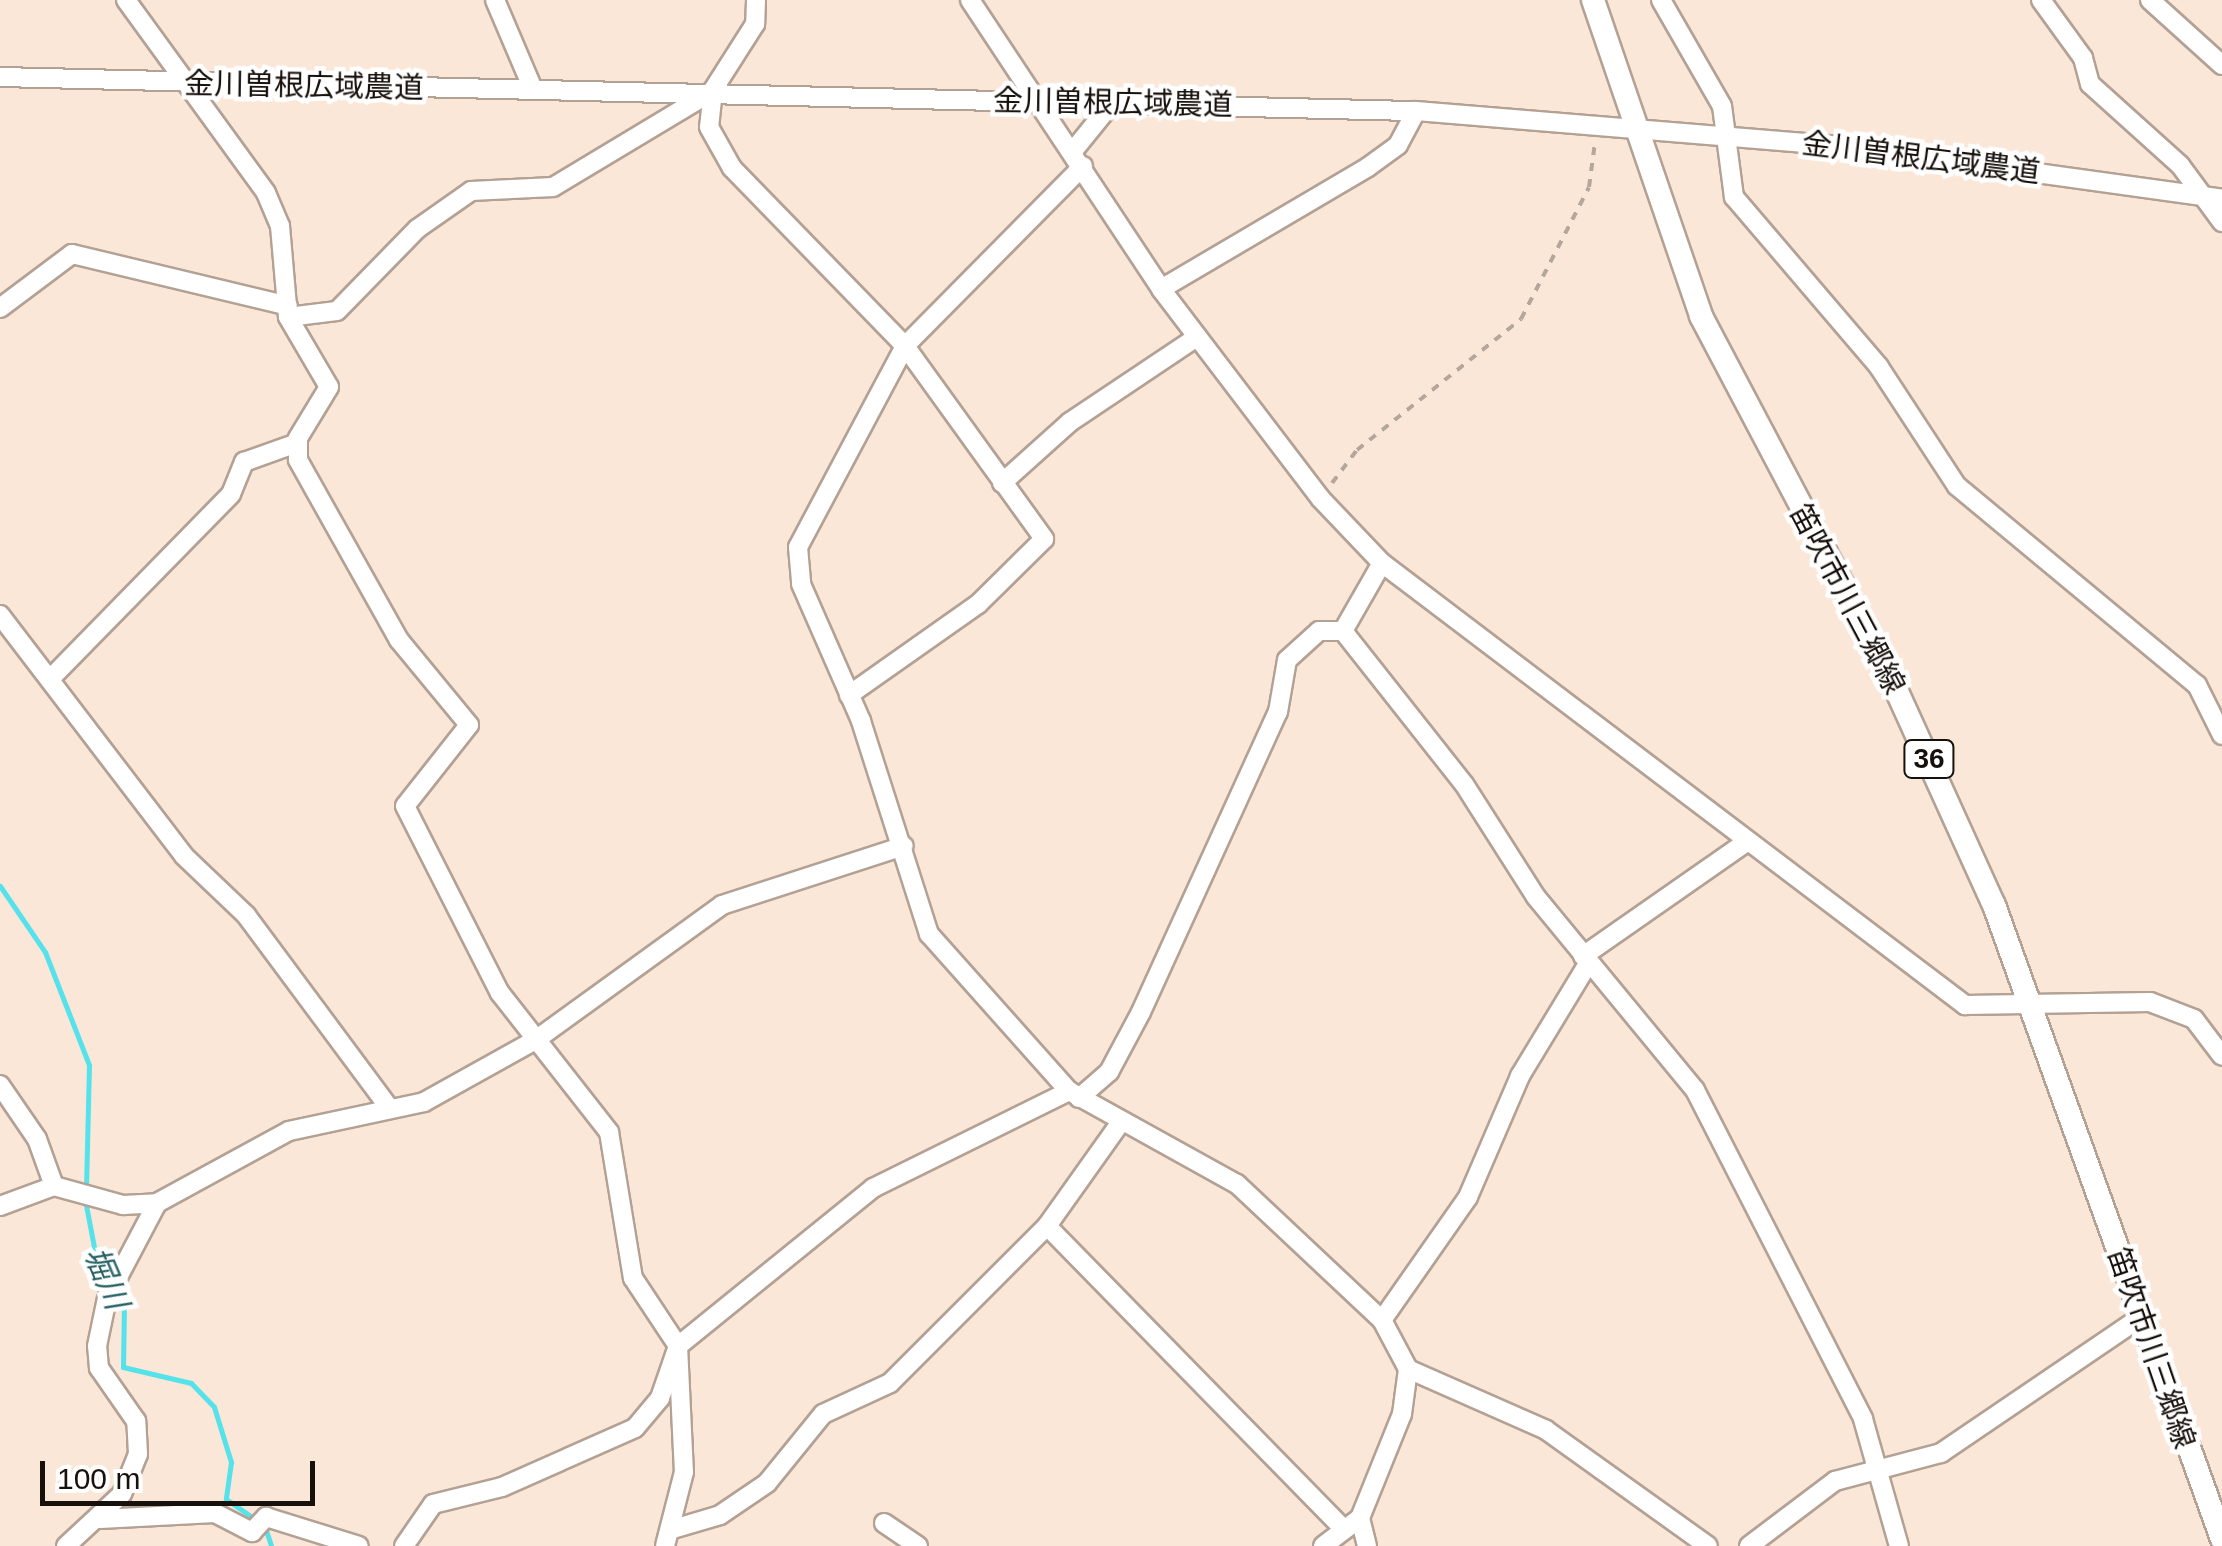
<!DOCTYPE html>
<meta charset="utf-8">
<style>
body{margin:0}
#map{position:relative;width:2222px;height:1546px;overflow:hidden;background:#fae7d8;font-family:Helvetica,"Noto Sans JP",sans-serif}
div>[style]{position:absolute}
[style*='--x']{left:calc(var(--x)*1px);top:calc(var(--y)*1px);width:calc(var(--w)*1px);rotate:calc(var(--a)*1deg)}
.stream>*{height:5px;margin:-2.5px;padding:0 2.5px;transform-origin:2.5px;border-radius:2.5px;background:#55e2eb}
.path>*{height:4px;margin-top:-2px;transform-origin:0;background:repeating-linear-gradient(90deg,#b5a69a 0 8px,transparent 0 16px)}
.roads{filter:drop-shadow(2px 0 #b3a194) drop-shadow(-2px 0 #b3a194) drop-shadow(0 2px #b3a194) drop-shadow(0 -2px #b3a194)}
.minor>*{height:18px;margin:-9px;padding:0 9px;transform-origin:9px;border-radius:9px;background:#fff}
.major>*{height:22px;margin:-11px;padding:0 11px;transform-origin:11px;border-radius:11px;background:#fff}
span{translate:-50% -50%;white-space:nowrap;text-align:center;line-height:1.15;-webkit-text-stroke:9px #fff;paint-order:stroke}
.shield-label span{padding:2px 8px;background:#fff;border:2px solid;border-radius:8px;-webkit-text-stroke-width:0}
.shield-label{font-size:28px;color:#17110c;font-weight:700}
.street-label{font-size:30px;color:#17110c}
.water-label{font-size:32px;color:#276164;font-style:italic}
.scale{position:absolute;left:40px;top:1461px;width:275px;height:45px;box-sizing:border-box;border:5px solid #17110c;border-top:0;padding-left:12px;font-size:30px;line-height:35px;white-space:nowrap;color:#17110c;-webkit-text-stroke:8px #fff;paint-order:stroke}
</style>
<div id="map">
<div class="stream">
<div style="--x:0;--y:886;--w:80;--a:55.7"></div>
<div style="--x:45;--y:952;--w:121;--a:68.7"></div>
<div style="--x:89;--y:1065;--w:124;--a:91.4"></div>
<div style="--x:85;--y:1200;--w:80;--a:79.2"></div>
<div style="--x:100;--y:1279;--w:35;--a:46"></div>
<div style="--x:124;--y:1304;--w:63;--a:90.9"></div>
<div style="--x:123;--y:1367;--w:70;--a:13.2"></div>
<div style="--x:191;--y:1383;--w:33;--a:46"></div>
<div style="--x:214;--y:1407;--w:58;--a:72.8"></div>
<div style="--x:231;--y:1462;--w:37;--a:98"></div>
<div style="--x:226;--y:1499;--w:37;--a:35"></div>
<div style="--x:265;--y:1527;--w:20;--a:72"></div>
</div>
<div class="path">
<div style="--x:1332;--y:483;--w:41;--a:-52.9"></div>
<div style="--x:1357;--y:450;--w:210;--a:-38.6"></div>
<div style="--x:1521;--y:319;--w:148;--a:-62.7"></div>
<div style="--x:1589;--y:187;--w:45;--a:-82.4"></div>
</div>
<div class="roads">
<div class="minor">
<div style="--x:126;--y:0;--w:238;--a:54"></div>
<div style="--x:266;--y:193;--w:36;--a:67"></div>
<div style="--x:280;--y:226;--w:91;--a:85"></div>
<div style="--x:288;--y:317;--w:81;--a:59.6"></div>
<div style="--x:329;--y:387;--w:60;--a:121.3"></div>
<div style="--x:298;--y:438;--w:22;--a:90"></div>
<div style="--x:298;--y:460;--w:206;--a:60.7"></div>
<div style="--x:399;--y:640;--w:110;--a:50.5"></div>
<div style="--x:469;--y:725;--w:103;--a:128.3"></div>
<div style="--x:405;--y:806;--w:210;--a:63.1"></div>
<div style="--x:500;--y:993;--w:177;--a:51.9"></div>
<div style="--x:609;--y:1132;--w:148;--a:80.7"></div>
<div style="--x:633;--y:1278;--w:82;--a:56.5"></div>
<div style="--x:678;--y:1346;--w:126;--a:87.3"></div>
<div style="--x:684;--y:1472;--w:76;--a:104.4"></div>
<div style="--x:495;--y:0;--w:97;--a:66.9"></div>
<div style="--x:756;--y:0;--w:24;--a:92"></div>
<div style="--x:755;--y:24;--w:78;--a:122.5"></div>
<div style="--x:713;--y:90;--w:37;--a:96"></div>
<div style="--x:709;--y:127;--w:47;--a:60.7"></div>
<div style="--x:732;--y:168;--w:248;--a:45.8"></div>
<div style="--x:905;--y:346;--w:238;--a:54.2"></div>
<div style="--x:1044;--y:539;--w:93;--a:135.4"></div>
<div style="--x:978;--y:604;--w:158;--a:144.8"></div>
<div style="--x:970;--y:0;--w:346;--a:56.5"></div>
<div style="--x:1161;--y:289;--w:264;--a:52.7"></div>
<div style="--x:1321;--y:499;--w:88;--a:46.4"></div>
<div style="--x:1382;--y:563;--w:732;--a:37.17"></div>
<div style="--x:1965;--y:1005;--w:185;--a:-0.9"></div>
<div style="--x:2150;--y:1002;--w:47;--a:21.1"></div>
<div style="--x:2194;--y:1019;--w:46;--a:52.9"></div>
<div style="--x:1661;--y:0;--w:122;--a:60.1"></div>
<div style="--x:1722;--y:106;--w:92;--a:82.5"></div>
<div style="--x:1734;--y:197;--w:223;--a:49.5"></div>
<div style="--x:1879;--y:367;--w:142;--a:56.8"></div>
<div style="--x:1957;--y:486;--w:312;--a:39.7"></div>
<div style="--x:2197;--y:685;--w:56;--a:63.4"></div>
<div style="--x:2041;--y:0;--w:72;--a:54.1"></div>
<div style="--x:2083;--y:58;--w:27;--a:75"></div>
<div style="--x:2090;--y:84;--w:121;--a:42"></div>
<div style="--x:2180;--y:165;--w:71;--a:53.6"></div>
<div style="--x:2150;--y:0;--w:97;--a:42.1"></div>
<div style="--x:0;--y:77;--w:1416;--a:1.38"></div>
<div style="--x:1416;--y:111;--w:427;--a:4.7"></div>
<div style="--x:1842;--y:146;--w:384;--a:7.9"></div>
<div style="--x:1073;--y:151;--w:62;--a:-50.9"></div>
<div style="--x:1083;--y:166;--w:253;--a:134.7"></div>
<div style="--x:905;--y:346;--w:228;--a:118"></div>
<div style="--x:798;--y:547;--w:37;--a:85"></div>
<div style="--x:801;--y:584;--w:150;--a:66.3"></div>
<div style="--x:861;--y:721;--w:224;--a:72.3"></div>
<div style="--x:929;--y:934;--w:210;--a:48.3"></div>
<div style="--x:1069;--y:1091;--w:192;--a:29"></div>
<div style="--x:1237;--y:1184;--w:199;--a:43.2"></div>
<div style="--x:1382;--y:1320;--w:55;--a:62"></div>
<div style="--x:1408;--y:1369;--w:151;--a:23.8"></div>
<div style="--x:1546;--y:1430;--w:199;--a:35.6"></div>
<div style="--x:1161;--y:289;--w:240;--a:-30.5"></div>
<div style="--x:1368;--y:167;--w:37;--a:-36"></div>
<div style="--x:1398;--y:145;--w:38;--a:-62"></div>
<div style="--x:0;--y:308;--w:90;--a:-36.9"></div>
<div style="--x:72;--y:254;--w:222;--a:13.5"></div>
<div style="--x:288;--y:317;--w:49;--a:-7"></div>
<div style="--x:337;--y:311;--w:115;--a:-45.7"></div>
<div style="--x:417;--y:229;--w:66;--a:-35.1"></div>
<div style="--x:471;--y:191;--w:82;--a:-2.8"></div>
<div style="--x:553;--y:187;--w:187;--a:-31"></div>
<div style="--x:1002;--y:483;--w:91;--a:-41.9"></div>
<div style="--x:1070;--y:422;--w:153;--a:-33.8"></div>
<div style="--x:0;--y:615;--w:303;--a:52.6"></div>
<div style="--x:184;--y:856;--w:86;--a:43.6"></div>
<div style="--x:246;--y:915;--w:237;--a:53.4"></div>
<div style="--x:1343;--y:631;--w:195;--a:51.7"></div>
<div style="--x:1464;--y:784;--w:134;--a:57.5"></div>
<div style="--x:1536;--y:897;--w:250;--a:50.5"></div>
<div style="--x:1695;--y:1090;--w:369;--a:62.9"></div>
<div style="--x:1863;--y:1419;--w:132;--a:74.2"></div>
<div style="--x:1343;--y:631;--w:78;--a:-60.2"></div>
<div style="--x:51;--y:678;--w:257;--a:-45.6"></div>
<div style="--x:231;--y:494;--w:35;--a:-68"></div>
<div style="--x:244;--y:462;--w:56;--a:-19.7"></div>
<div style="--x:1583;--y:956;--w:201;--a:-34.9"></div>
<div style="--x:0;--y:1085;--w:65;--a:55.6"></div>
<div style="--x:37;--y:1139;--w:50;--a:70.1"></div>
<div style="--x:1079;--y:1098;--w:40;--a:-41"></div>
<div style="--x:1109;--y:1072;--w:68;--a:-61.9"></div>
<div style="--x:1141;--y:1012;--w:330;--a:-65.5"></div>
<div style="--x:1278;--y:712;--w:53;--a:-80.2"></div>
<div style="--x:1287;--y:660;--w:43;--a:-42.2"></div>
<div style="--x:1319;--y:631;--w:24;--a:0"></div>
<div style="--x:0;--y:1206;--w:58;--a:-20.3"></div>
<div style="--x:54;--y:1186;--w:72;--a:15.4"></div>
<div style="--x:123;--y:1205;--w:34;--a:-3"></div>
<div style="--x:157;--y:1203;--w:150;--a:-28.6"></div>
<div style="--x:289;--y:1131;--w:138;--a:-12.1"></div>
<div style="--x:424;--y:1102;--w:129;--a:-29.1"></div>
<div style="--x:537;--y:1039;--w:228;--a:-35.9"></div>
<div style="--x:722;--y:905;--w:191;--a:-18"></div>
<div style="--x:1047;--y:1226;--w:424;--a:45.6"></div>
<div style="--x:1382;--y:1320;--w:150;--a:-55"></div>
<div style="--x:1468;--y:1197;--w:132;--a:-66.7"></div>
<div style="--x:1520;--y:1076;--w:133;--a:-58.8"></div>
<div style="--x:1360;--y:1518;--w:29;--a:76"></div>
<div style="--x:100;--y:1519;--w:115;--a:-3"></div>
<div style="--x:215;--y:1513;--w:42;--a:27.2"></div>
<div style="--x:252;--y:1532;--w:21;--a:-47"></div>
<div style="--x:266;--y:1517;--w:97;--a:17.3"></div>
<div style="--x:884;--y:1523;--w:41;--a:34.1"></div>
<div style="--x:673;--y:1529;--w:49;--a:-16.6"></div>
<div style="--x:720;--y:1515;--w:57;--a:-34.2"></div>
<div style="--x:767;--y:1483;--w:89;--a:-50.9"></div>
<div style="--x:823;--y:1414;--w:74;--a:-24.8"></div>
<div style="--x:890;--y:1383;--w:222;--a:-45"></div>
<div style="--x:1047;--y:1226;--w:123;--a:-54.6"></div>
<div style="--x:66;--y:1546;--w:76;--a:-42.9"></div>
<div style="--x:122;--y:1494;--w:43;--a:-68.2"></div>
<div style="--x:138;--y:1454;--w:33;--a:-93"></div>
<div style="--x:136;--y:1421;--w:65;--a:-124.9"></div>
<div style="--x:99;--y:1368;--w:22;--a:-95"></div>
<div style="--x:97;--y:1346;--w:49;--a:-78.2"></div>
<div style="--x:107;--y:1298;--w:107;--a:-62.2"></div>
<div style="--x:404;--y:1546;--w:51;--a:-55.4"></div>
<div style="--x:433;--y:1504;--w:71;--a:-13.8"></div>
<div style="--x:502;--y:1487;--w:145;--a:-23.9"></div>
<div style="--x:635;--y:1428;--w:39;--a:-50"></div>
<div style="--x:660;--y:1398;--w:55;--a:-70.9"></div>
<div style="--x:678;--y:1346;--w:251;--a:-39"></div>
<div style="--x:873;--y:1188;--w:219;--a:-26.3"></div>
<div style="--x:1323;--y:1546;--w:46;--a:-37.1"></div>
<div style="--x:1360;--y:1518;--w:112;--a:-68"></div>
<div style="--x:1402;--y:1414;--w:45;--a:-82.4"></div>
<div style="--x:1749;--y:1546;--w:108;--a:-37.1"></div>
<div style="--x:1835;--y:1481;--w:110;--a:-14.8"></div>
<div style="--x:1941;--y:1453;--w:240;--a:-34.2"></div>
</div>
<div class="major">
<div style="--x:1593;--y:0;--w:334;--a:71.1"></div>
<div style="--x:1701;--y:316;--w:395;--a:62.2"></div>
<div style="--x:1885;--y:665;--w:264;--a:65.6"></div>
<div style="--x:1994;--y:905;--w:674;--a:70.22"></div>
</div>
</div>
<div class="shield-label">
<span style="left:1929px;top:759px">36</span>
</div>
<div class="street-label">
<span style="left:304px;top:86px;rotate:1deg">金川曽根広域農道</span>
<span style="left:1113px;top:103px;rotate:1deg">金川曽根広域農道</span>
<span style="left:1921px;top:158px;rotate:7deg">金川曽根広域農道</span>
<span style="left:1847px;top:599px;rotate:62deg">笛吹市川三郷線</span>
<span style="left:2151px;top:1348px;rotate:71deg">笛吹市川三郷線</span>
</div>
<div class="water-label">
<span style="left:106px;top:1278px;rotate:67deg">堀川</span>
</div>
<div class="scale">100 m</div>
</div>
